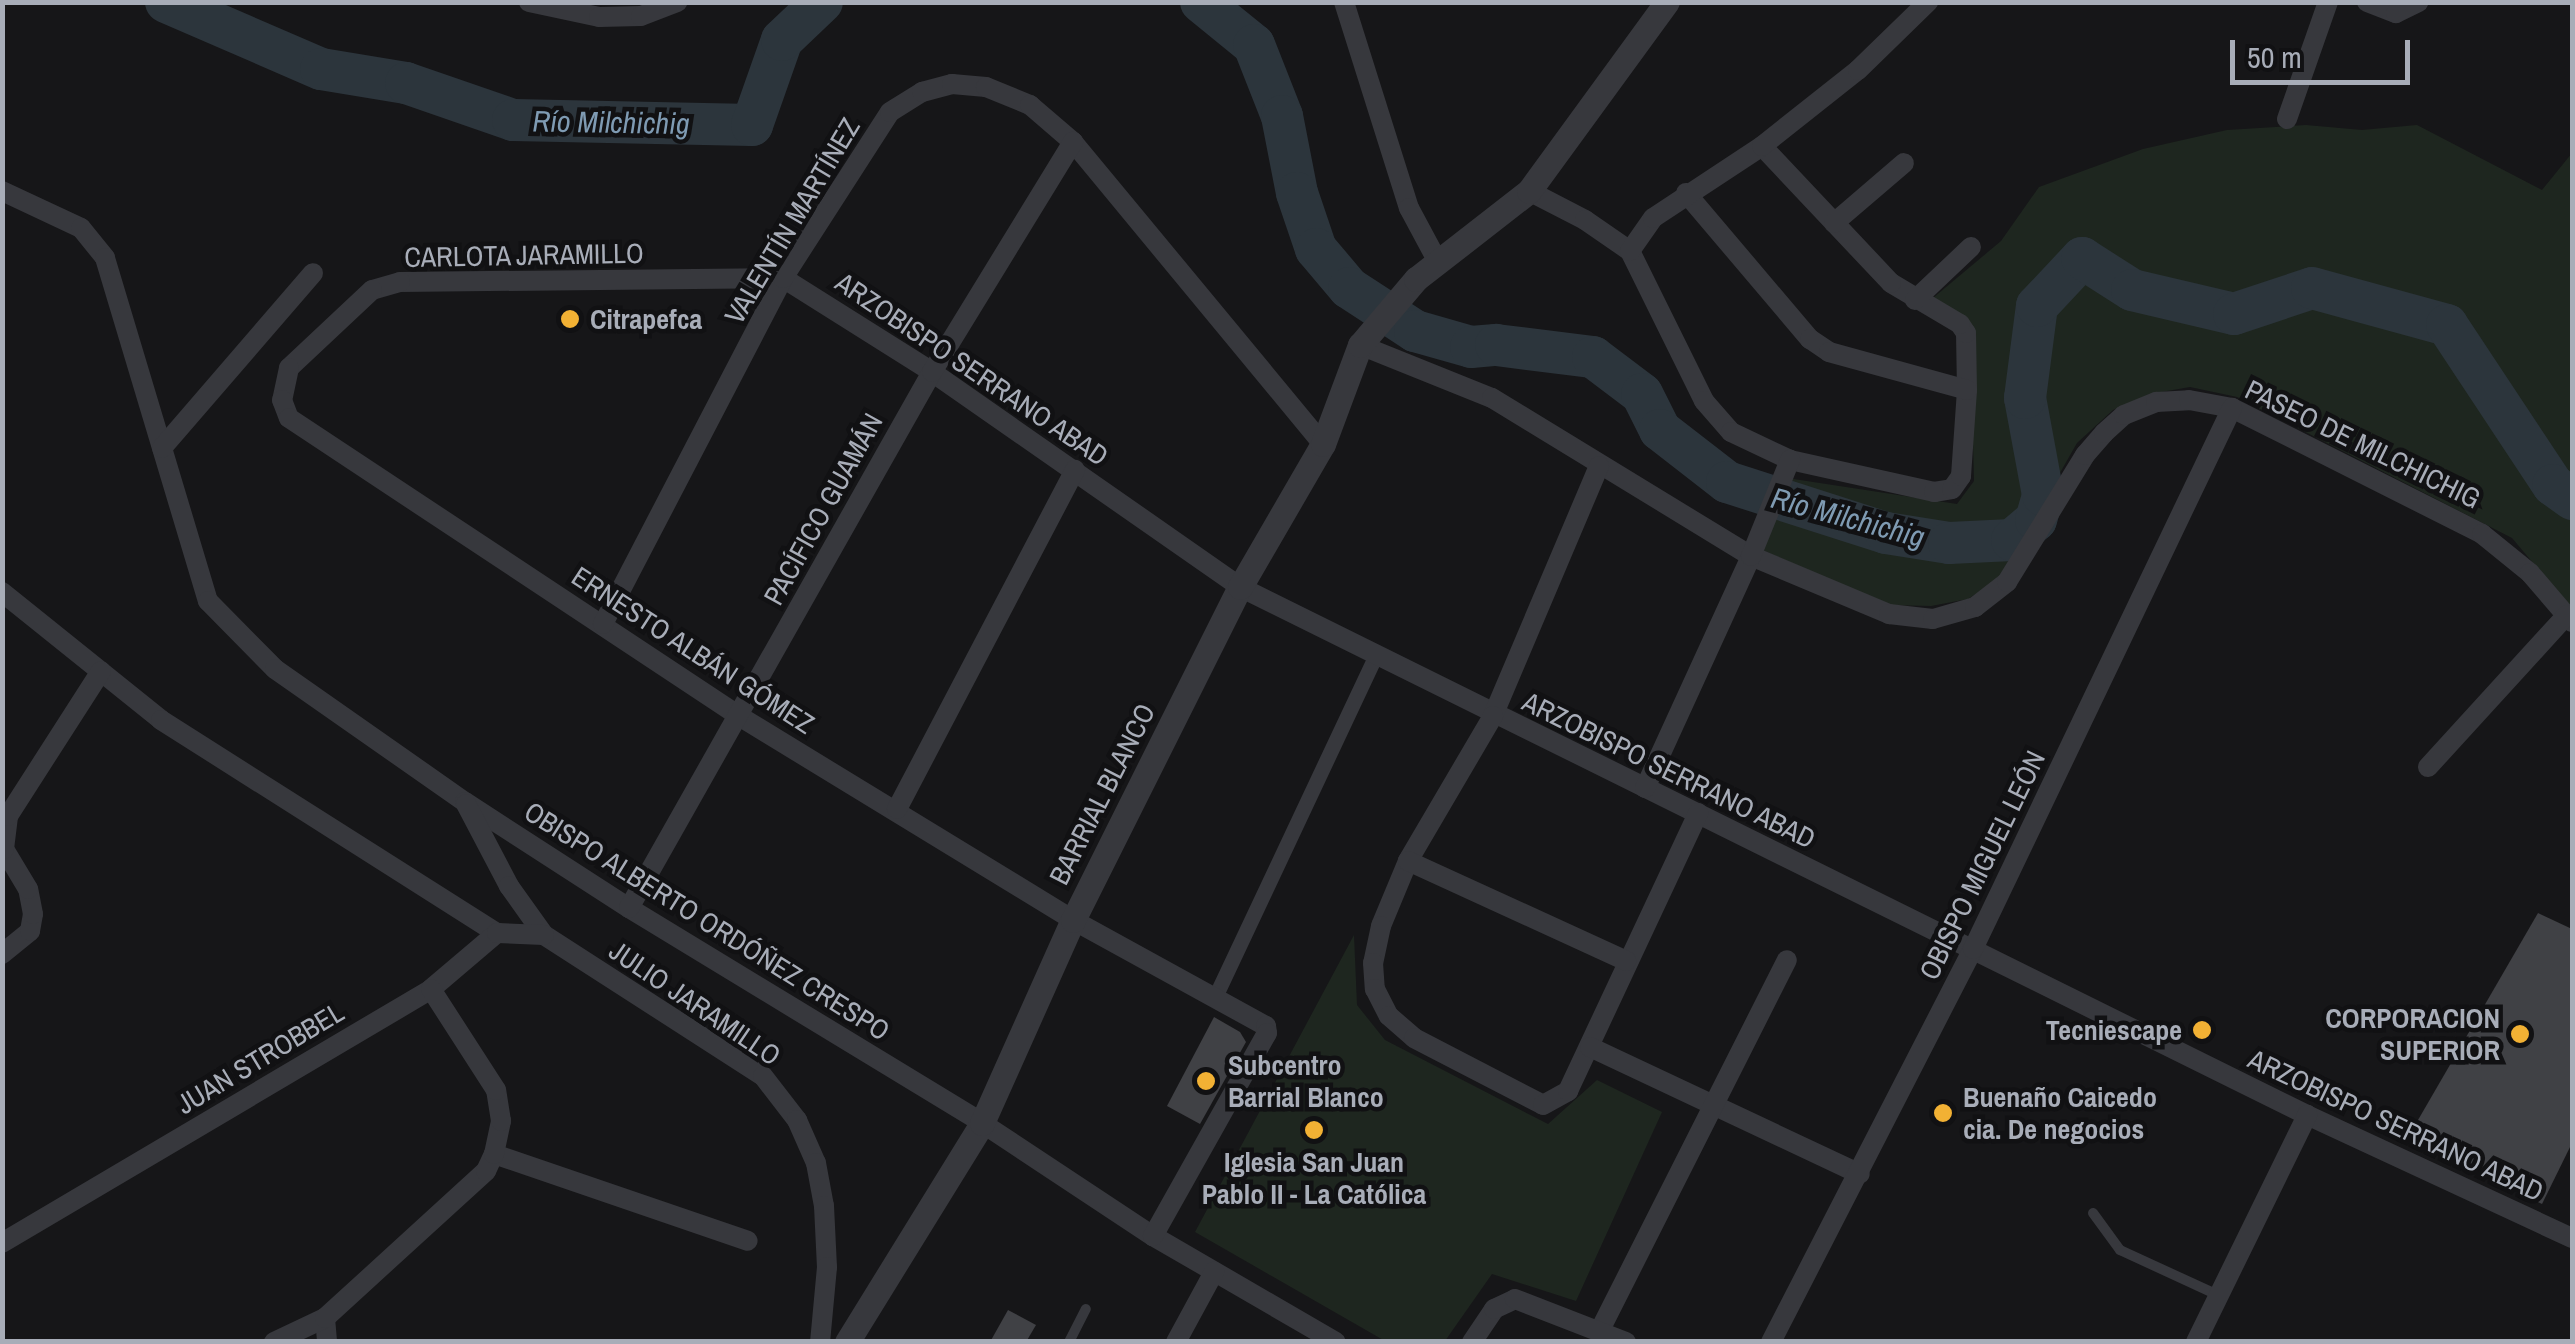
<!DOCTYPE html>
<meta charset="utf-8">
<style>
body{margin:0}
#map{position:relative;width:2575px;height:1344px;overflow:hidden;background:#161618;font-family:"Archivo Narrow",sans-serif}
div>[style]{position:absolute}
[style*='--x']{left:calc(var(--x)*1px);top:calc(var(--y)*1px);width:calc(var(--w)*1px);rotate:calc(var(--a)*1deg)}
.green>*{inset:0;background:#1e261f}
.river>*{height:42px;margin:-21px;padding:0 21px;transform-origin:21px;border-radius:21px;background:#2c353c}
.building>*{inset:0;background:#404145}
.service>*{height:10px;margin:-5px;padding:0 5px;transform-origin:5px;border-radius:5px;background:#37383d}
.pedestrian>*{height:15px;margin:-7.5px;padding:0 7.5px;transform-origin:7.5px;border-radius:7.5px;background:#37383d}
.minor>*{height:20px;margin:-10px;padding:0 10px;transform-origin:10px;border-radius:10px;background:#37383d}
.tertiary>*{height:25px;margin:-12.5px;padding:0 12.5px;transform-origin:12.5px;border-radius:12.5px;background:#37383d}
.dots>*{width:28px;height:28px;translate:-50% -50%;box-sizing:border-box;border:5px solid #111113;border-radius:50%}
span{translate:-50% -50%;white-space:nowrap;text-align:center;line-height:1.15;-webkit-text-stroke:9px #111113;paint-order:stroke}
.street-label{font-size:28px;color:#a8adb8}
.poi-label{font-size:28px;color:#a8adb8;font-weight:700}
.left{translate:0 -50%;text-align:left}
.right{translate:-100% -50%;text-align:right}
.water-label{font-size:30px;color:#7f9bb3;font-style:italic}
.frame{position:absolute;inset:0;border:5px solid #a8adb8;pointer-events:none}
.scale{position:absolute;left:2230px;top:40px;width:180px;height:45px;box-sizing:border-box;border:5px solid #a8adb8;border-top:0;padding-left:12px;font-size:30px;line-height:35px;white-space:nowrap;color:#a8adb8;-webkit-text-stroke:8px #111113;paint-order:stroke}
</style>
<div id="map">
<div class="green">
<div style="clip-path:polygon(2306px 125px,2362px 130px,2417px 125px,2542px 190px,2572px 153px,2572px 609px,2512px 538px,2237px 397px,2190px 387px,2156px 393px,2113px 410px,2077px 443px,2000px 578px,1968px 599px,1931px 606px,1887px 605px,1758px 548px,1787px 478px,1957px 504px,1974px 481px,1970px 331px,1933px 298px,2001px 241px,2039px 187px,2143px 149px,2227px 130px)"></div>
<div style="clip-path:polygon(1354px 935px,1357px 1005px,1385px 1040px,1548px 1124px,1597px 1080px,1662px 1112px,1576px 1301px,1492px 1274px,1445px 1341px,1385px 1341px,1195px 1232px)"></div>
</div>
<div class="river">
<div style="--x:166;--y:2;--w:169;--a:23.4"></div>
<div style="--x:321;--y:69;--w:86;--a:9.4"></div>
<div style="--x:406;--y:83;--w:113;--a:19.1"></div>
<div style="--x:513;--y:120;--w:239;--a:1.2"></div>
<div style="--x:752;--y:125;--w:90;--a:-70.6"></div>
<div style="--x:782;--y:40;--w:55;--a:-43.5"></div>
<div style="--x:1201;--y:2;--w:68;--a:39.1"></div>
<div style="--x:1254;--y:45;--w:76;--a:68.5"></div>
<div style="--x:1282;--y:116;--w:78;--a:79"></div>
<div style="--x:1297;--y:193;--w:59;--a:71.3"></div>
<div style="--x:1316;--y:249;--w:51;--a:49.8"></div>
<div style="--x:1349;--y:288;--w:79;--a:33.1"></div>
<div style="--x:1415;--y:331;--w:58;--a:15.9"></div>
<div style="--x:1471;--y:347;--w:25;--a:-5"></div>
<div style="--x:1496;--y:345;--w:98;--a:7.1"></div>
<div style="--x:1593;--y:357;--w:61;--a:37.1"></div>
<div style="--x:1642;--y:394;--w:40;--a:63.4"></div>
<div style="--x:1660;--y:430;--w:85;--a:37.8"></div>
<div style="--x:1727;--y:482;--w:167;--a:17.8"></div>
<div style="--x:1886;--y:533;--w:64;--a:9"></div>
<div style="--x:1949;--y:543;--w:63;--a:-2.7"></div>
<div style="--x:2012;--y:540;--w:31;--a:-40"></div>
<div style="--x:2036;--y:520;--w:26;--a:-74"></div>
<div style="--x:2043;--y:495;--w:99;--a:-100.5"></div>
<div style="--x:2025;--y:398;--w:93;--a:-82.6"></div>
<div style="--x:2037;--y:306;--w:66;--a:-46.8"></div>
<div style="--x:2082;--y:258;--w:59;--a:32.6"></div>
<div style="--x:2132;--y:290;--w:105;--a:13.2"></div>
<div style="--x:2234;--y:314;--w:82;--a:-18.4"></div>
<div style="--x:2312;--y:288;--w:140;--a:15.3"></div>
<div style="--x:2447;--y:325;--w:192;--a:56.5"></div>
<div style="--x:2553;--y:485;--w:24;--a:36"></div>
</div>
<div class="building">
<div style="clip-path:polygon(2538px 913px,2572px 929px,2572px 1143px,2542px 1204px,2407px 1139px)"></div>
<div style="clip-path:polygon(1214px 1017px,1240px 1032px,1246px 1042px,1200px 1124px,1167px 1106px)"></div>
<div style="clip-path:polygon(1008px 1310px,1036px 1325px,1026px 1342px,990px 1342px)"></div>
</div>
<div class="service">
<div style="--x:2093;--y:1213;--w:46;--a:53.9"></div>
<div style="--x:2120;--y:1250;--w:108;--a:24.7"></div>
<div style="--x:1069;--y:1342;--w:37;--a:-63"></div>
</div>
<div class="pedestrian">
<div style="--x:1214;--y:999;--w:382;--a:-64.8"></div>
</div>
<div class="minor">
<div style="--x:529;--y:2;--w:72;--a:12.1"></div>
<div style="--x:599;--y:17;--w:42;--a:-1.4"></div>
<div style="--x:641;--y:16;--w:39;--a:-21"></div>
<div style="--x:1344;--y:2;--w:216;--a:72.5"></div>
<div style="--x:1409;--y:208;--w:61;--a:61.8"></div>
<div style="--x:2367;--y:2;--w:31;--a:21"></div>
<div style="--x:2396;--y:13;--w:25;--a:-26"></div>
<div style="--x:2287;--y:119;--w:124;--a:-70.7"></div>
<div style="--x:2;--y:191;--w:87;--a:25.1"></div>
<div style="--x:81;--y:228;--w:38;--a:51"></div>
<div style="--x:105;--y:258;--w:358;--a:73.3"></div>
<div style="--x:208;--y:601;--w:95;--a:45.4"></div>
<div style="--x:275;--y:669;--w:232;--a:35"></div>
<div style="--x:465;--y:802;--w:195;--a:32.9"></div>
<div style="--x:629;--y:908;--w:413;--a:31.3"></div>
<div style="--x:982;--y:1123;--w:205;--a:33.5"></div>
<div style="--x:1153;--y:1236;--w:211;--a:30.1"></div>
<div style="--x:1529;--y:191;--w:63;--a:27.4"></div>
<div style="--x:1585;--y:220;--w:55;--a:34.6"></div>
<div style="--x:1630;--y:251;--w:167;--a:63.7"></div>
<div style="--x:1704;--y:401;--w:41;--a:48.9"></div>
<div style="--x:1731;--y:432;--w:65;--a:25.4"></div>
<div style="--x:1790;--y:460;--w:148;--a:12.5"></div>
<div style="--x:1934;--y:492;--w:18;--a:-9"></div>
<div style="--x:1952;--y:489;--w:16;--a:-55"></div>
<div style="--x:1961;--y:476;--w:86;--a:-86"></div>
<div style="--x:1967;--y:390;--w:57;--a:-91"></div>
<div style="--x:1966;--y:333;--w:11;--a:-124"></div>
<div style="--x:1960;--y:324;--w:80;--a:-149.3"></div>
<div style="--x:1891;--y:283;--w:188;--a:-133.3"></div>
<div style="--x:1686;--y:193;--w:192;--a:49.7"></div>
<div style="--x:1810;--y:339;--w:23;--a:34"></div>
<div style="--x:1829;--y:352;--w:143;--a:15.4"></div>
<div style="--x:1834;--y:223;--w:92;--a:-40.6"></div>
<div style="--x:1630;--y:251;--w:40;--a:-55.1"></div>
<div style="--x:1653;--y:218;--w:131;--a:-33.4"></div>
<div style="--x:1762;--y:146;--w:122;--a:-38.4"></div>
<div style="--x:1858;--y:70;--w:98;--a:-44.2"></div>
<div style="--x:783;--y:278;--w:176;--a:32.2"></div>
<div style="--x:932;--y:372;--w:376;--a:34.9"></div>
<div style="--x:1240;--y:587;--w:1190;--a:26.33"></div>
<div style="--x:2307;--y:1115;--w:292;--a:24.9"></div>
<div style="--x:783;--y:278;--w:383;--a:179.4"></div>
<div style="--x:400;--y:282;--w:29;--a:164"></div>
<div style="--x:372;--y:290;--w:114;--a:136.8"></div>
<div style="--x:289;--y:368;--w:33;--a:102"></div>
<div style="--x:282;--y:400;--w:19;--a:69"></div>
<div style="--x:289;--y:418;--w:540;--a:33.51"></div>
<div style="--x:739;--y:716;--w:391;--a:31.4"></div>
<div style="--x:1073;--y:920;--w:220;--a:28.8"></div>
<div style="--x:1266;--y:1026;--w:7;--a:82"></div>
<div style="--x:1267;--y:1033;--w:233;--a:119.3"></div>
<div style="--x:1915;--y:300;--w:77;--a:-43.4"></div>
<div style="--x:1360;--y:345;--w:142;--a:21.9"></div>
<div style="--x:1492;--y:398;--w:303;--a:31.4"></div>
<div style="--x:1751;--y:556;--w:150;--a:22.8"></div>
<div style="--x:1889;--y:614;--w:44;--a:6.5"></div>
<div style="--x:1933;--y:619;--w:44;--a:-15.9"></div>
<div style="--x:1975;--y:607;--w:41;--a:-38"></div>
<div style="--x:2007;--y:582;--w:149;--a:-58.4"></div>
<div style="--x:2085;--y:455;--w:29;--a:-49"></div>
<div style="--x:2104;--y:433;--w:27;--a:-42"></div>
<div style="--x:2124;--y:415;--w:35;--a:-22"></div>
<div style="--x:2156;--y:402;--w:33;--a:-3"></div>
<div style="--x:2189;--y:400;--w:44;--a:10.5"></div>
<div style="--x:2232;--y:408;--w:280;--a:26.7"></div>
<div style="--x:2482;--y:534;--w:62;--a:39.1"></div>
<div style="--x:2530;--y:573;--w:65;--a:49.4"></div>
<div style="--x:162;--y:448;--w:231;--a:-49.2"></div>
<div style="--x:1599;--y:466;--w:272;--a:113"></div>
<div style="--x:1493;--y:716;--w:168;--a:120.4"></div>
<div style="--x:1408;--y:861;--w:70;--a:112.6"></div>
<div style="--x:1381;--y:926;--w:38;--a:102"></div>
<div style="--x:1373;--y:963;--w:26;--a:86"></div>
<div style="--x:1375;--y:989;--w:30;--a:63"></div>
<div style="--x:1389;--y:1016;--w:33;--a:41"></div>
<div style="--x:1414;--y:1038;--w:145;--a:27.4"></div>
<div style="--x:1543;--y:1105;--w:29;--a:-29"></div>
<div style="--x:1568;--y:1091;--w:307;--a:-64.9"></div>
<div style="--x:2;--y:592;--w:204;--a:38.8"></div>
<div style="--x:161;--y:720;--w:398;--a:32.4"></div>
<div style="--x:603;--y:624;--w:390;--a:-62.5"></div>
<div style="--x:783;--y:278;--w:197;--a:-57.2"></div>
<div style="--x:890;--y:112;--w:38;--a:-32"></div>
<div style="--x:922;--y:92;--w:31;--a:-15"></div>
<div style="--x:952;--y:84;--w:34;--a:5"></div>
<div style="--x:986;--y:87;--w:48;--a:22.2"></div>
<div style="--x:1030;--y:105;--w:57;--a:40.7"></div>
<div style="--x:1073;--y:142;--w:392;--a:50.4"></div>
<div style="--x:2428;--y:767;--w:206;--a:-47.6"></div>
<div style="--x:1645;--y:788;--w:255;--a:-65.4"></div>
<div style="--x:1751;--y:556;--w:104;--a:-67.9"></div>
<div style="--x:466;--y:804;--w:93;--a:62.3"></div>
<div style="--x:509;--y:886;--w:60;--a:54.5"></div>
<div style="--x:544;--y:935;--w:260;--a:32.8"></div>
<div style="--x:763;--y:1076;--w:56;--a:52.3"></div>
<div style="--x:797;--y:1120;--w:47;--a:66.2"></div>
<div style="--x:816;--y:1163;--w:44;--a:79.5"></div>
<div style="--x:824;--y:1206;--w:61;--a:87.2"></div>
<div style="--x:827;--y:1267;--w:75;--a:95.3"></div>
<div style="--x:897;--y:809;--w:383;--a:-62.3"></div>
<div style="--x:1408;--y:861;--w:240;--a:24.6"></div>
<div style="--x:629;--y:908;--w:616;--a:-60.52"></div>
<div style="--x:932;--y:372;--w:270;--a:-58.5"></div>
<div style="--x:2;--y:954;--w:36;--a:-39"></div>
<div style="--x:30;--y:931;--w:17;--a:-80"></div>
<div style="--x:33;--y:914;--w:25;--a:-101"></div>
<div style="--x:28;--y:889;--w:47;--a:-121"></div>
<div style="--x:4;--y:849;--w:33;--a:-83"></div>
<div style="--x:8;--y:816;--w:172;--a:-57.3"></div>
<div style="--x:1590;--y:1047;--w:298;--a:25.2"></div>
<div style="--x:494;--y:1154;--w:268;--a:18.9"></div>
<div style="--x:2;--y:1243;--w:499;--a:-30.6"></div>
<div style="--x:431;--y:989;--w:87;--a:-40.3"></div>
<div style="--x:497;--y:933;--w:47;--a:2.4"></div>
<div style="--x:325;--y:1318;--w:24;--a:85"></div>
<div style="--x:1601;--y:1328;--w:412;--a:-63.2"></div>
<div style="--x:274;--y:1342;--w:56;--a:-25.2"></div>
<div style="--x:325;--y:1318;--w:218;--a:-42.4"></div>
<div style="--x:486;--y:1171;--w:19;--a:-65"></div>
<div style="--x:494;--y:1154;--w:34;--a:-78"></div>
<div style="--x:501;--y:1121;--w:31;--a:-99"></div>
<div style="--x:496;--y:1090;--w:120;--a:-122.8"></div>
<div style="--x:1176;--y:1342;--w:80;--a:-61.5"></div>
<div style="--x:1472;--y:1342;--w:40;--a:-56"></div>
<div style="--x:1494;--y:1309;--w:23;--a:-25"></div>
<div style="--x:1515;--y:1299;--w:119;--a:21.2"></div>
<div style="--x:1771;--y:1342;--w:442;--a:-62.8"></div>
<div style="--x:1973;--y:949;--w:600;--a:-64.42"></div>
<div style="--x:2196;--y:1342;--w:253;--a:-63.9"></div>
</div>
<div class="tertiary">
<div style="--x:847;--y:1342;--w:257;--a:-58.3"></div>
<div style="--x:982;--y:1123;--w:222;--a:-65.9"></div>
<div style="--x:1073;--y:920;--w:373;--a:-63.4"></div>
<div style="--x:1240;--y:587;--w:165;--a:-59.9"></div>
<div style="--x:1323;--y:444;--w:106;--a:-69.5"></div>
<div style="--x:1360;--y:345;--w:87;--a:-49.7"></div>
<div style="--x:1416;--y:279;--w:143;--a:-37.9"></div>
<div style="--x:1529;--y:191;--w:234;--a:-53.9"></div>
</div>
<div class="dots">
<div style="left:570px;top:319px;background:#f2b134"></div>
<div style="left:2202px;top:1030px;background:#f2b134"></div>
<div style="left:2520px;top:1034px;background:#f2b134"></div>
<div style="left:1206px;top:1081px;background:#f2b134"></div>
<div style="left:1943px;top:1113px;background:#f2b134"></div>
<div style="left:1314px;top:1130px;background:#f2b134"></div>
</div>
<div class="street-label">
<span style="left:792px;top:221px;rotate:-59deg">VALENTÍN MARTÍNEZ</span>
<span style="left:524px;top:255px;rotate:-1deg">CARLOTA JARAMILLO</span>
<span style="left:972px;top:369px;rotate:34deg">ARZOBISPO SERRANO ABAD</span>
<span style="left:2363px;top:444px;rotate:26deg">PASEO DE MILCHICHIG</span>
<span style="left:823px;top:509px;rotate:-61deg">PACÍFICO GUAMÁN</span>
<span style="left:693px;top:650px;rotate:33deg">ERNESTO ALBÁN GÓMEZ</span>
<span style="left:1669px;top:770px;rotate:26deg">ARZOBISPO SERRANO ABAD</span>
<span style="left:1102px;top:794px;rotate:-63deg">BARRIAL BLANCO</span>
<span style="left:1982px;top:865px;rotate:-64deg">OBISPO MIGUEL LEÓN</span>
<span style="left:707px;top:921px;rotate:32deg">OBISPO ALBERTO ORDÓÑEZ CRESPO</span>
<span style="left:695px;top:1003px;rotate:34deg">JULIO JARAMILLO</span>
<span style="left:260px;top:1058px;rotate:-31deg">JUAN STROBBEL</span>
<span style="left:2396px;top:1125px;rotate:25deg">ARZOBISPO SERRANO ABAD</span>
</div>
<div class="poi-label">
<span class="left" style="left:590px;top:319px">Citrapefca</span>
<span class="right" style="left:2500px;top:1034px">CORPORACION<br>SUPERIOR</span>
<span class="right" style="left:2182px;top:1030px">Tecniescape</span>
<span class="left" style="left:1228px;top:1081px">Subcentro<br>Barrial Blanco</span>
<span class="left" style="left:1963px;top:1113px">Buenaño Caicedo<br>cia. De negocios</span>
<span style="left:1314px;top:1178px">Iglesia San Juan<br>Pablo II - La Católica</span>
</div>
<div class="water-label">
<span style="left:611px;top:122px;rotate:1deg">Río Milchichig</span>
<span style="left:1848px;top:517px;rotate:15deg">Río Milchichig</span>
</div>
<div class="frame"></div>
<div class="scale">50 m</div>
</div>
